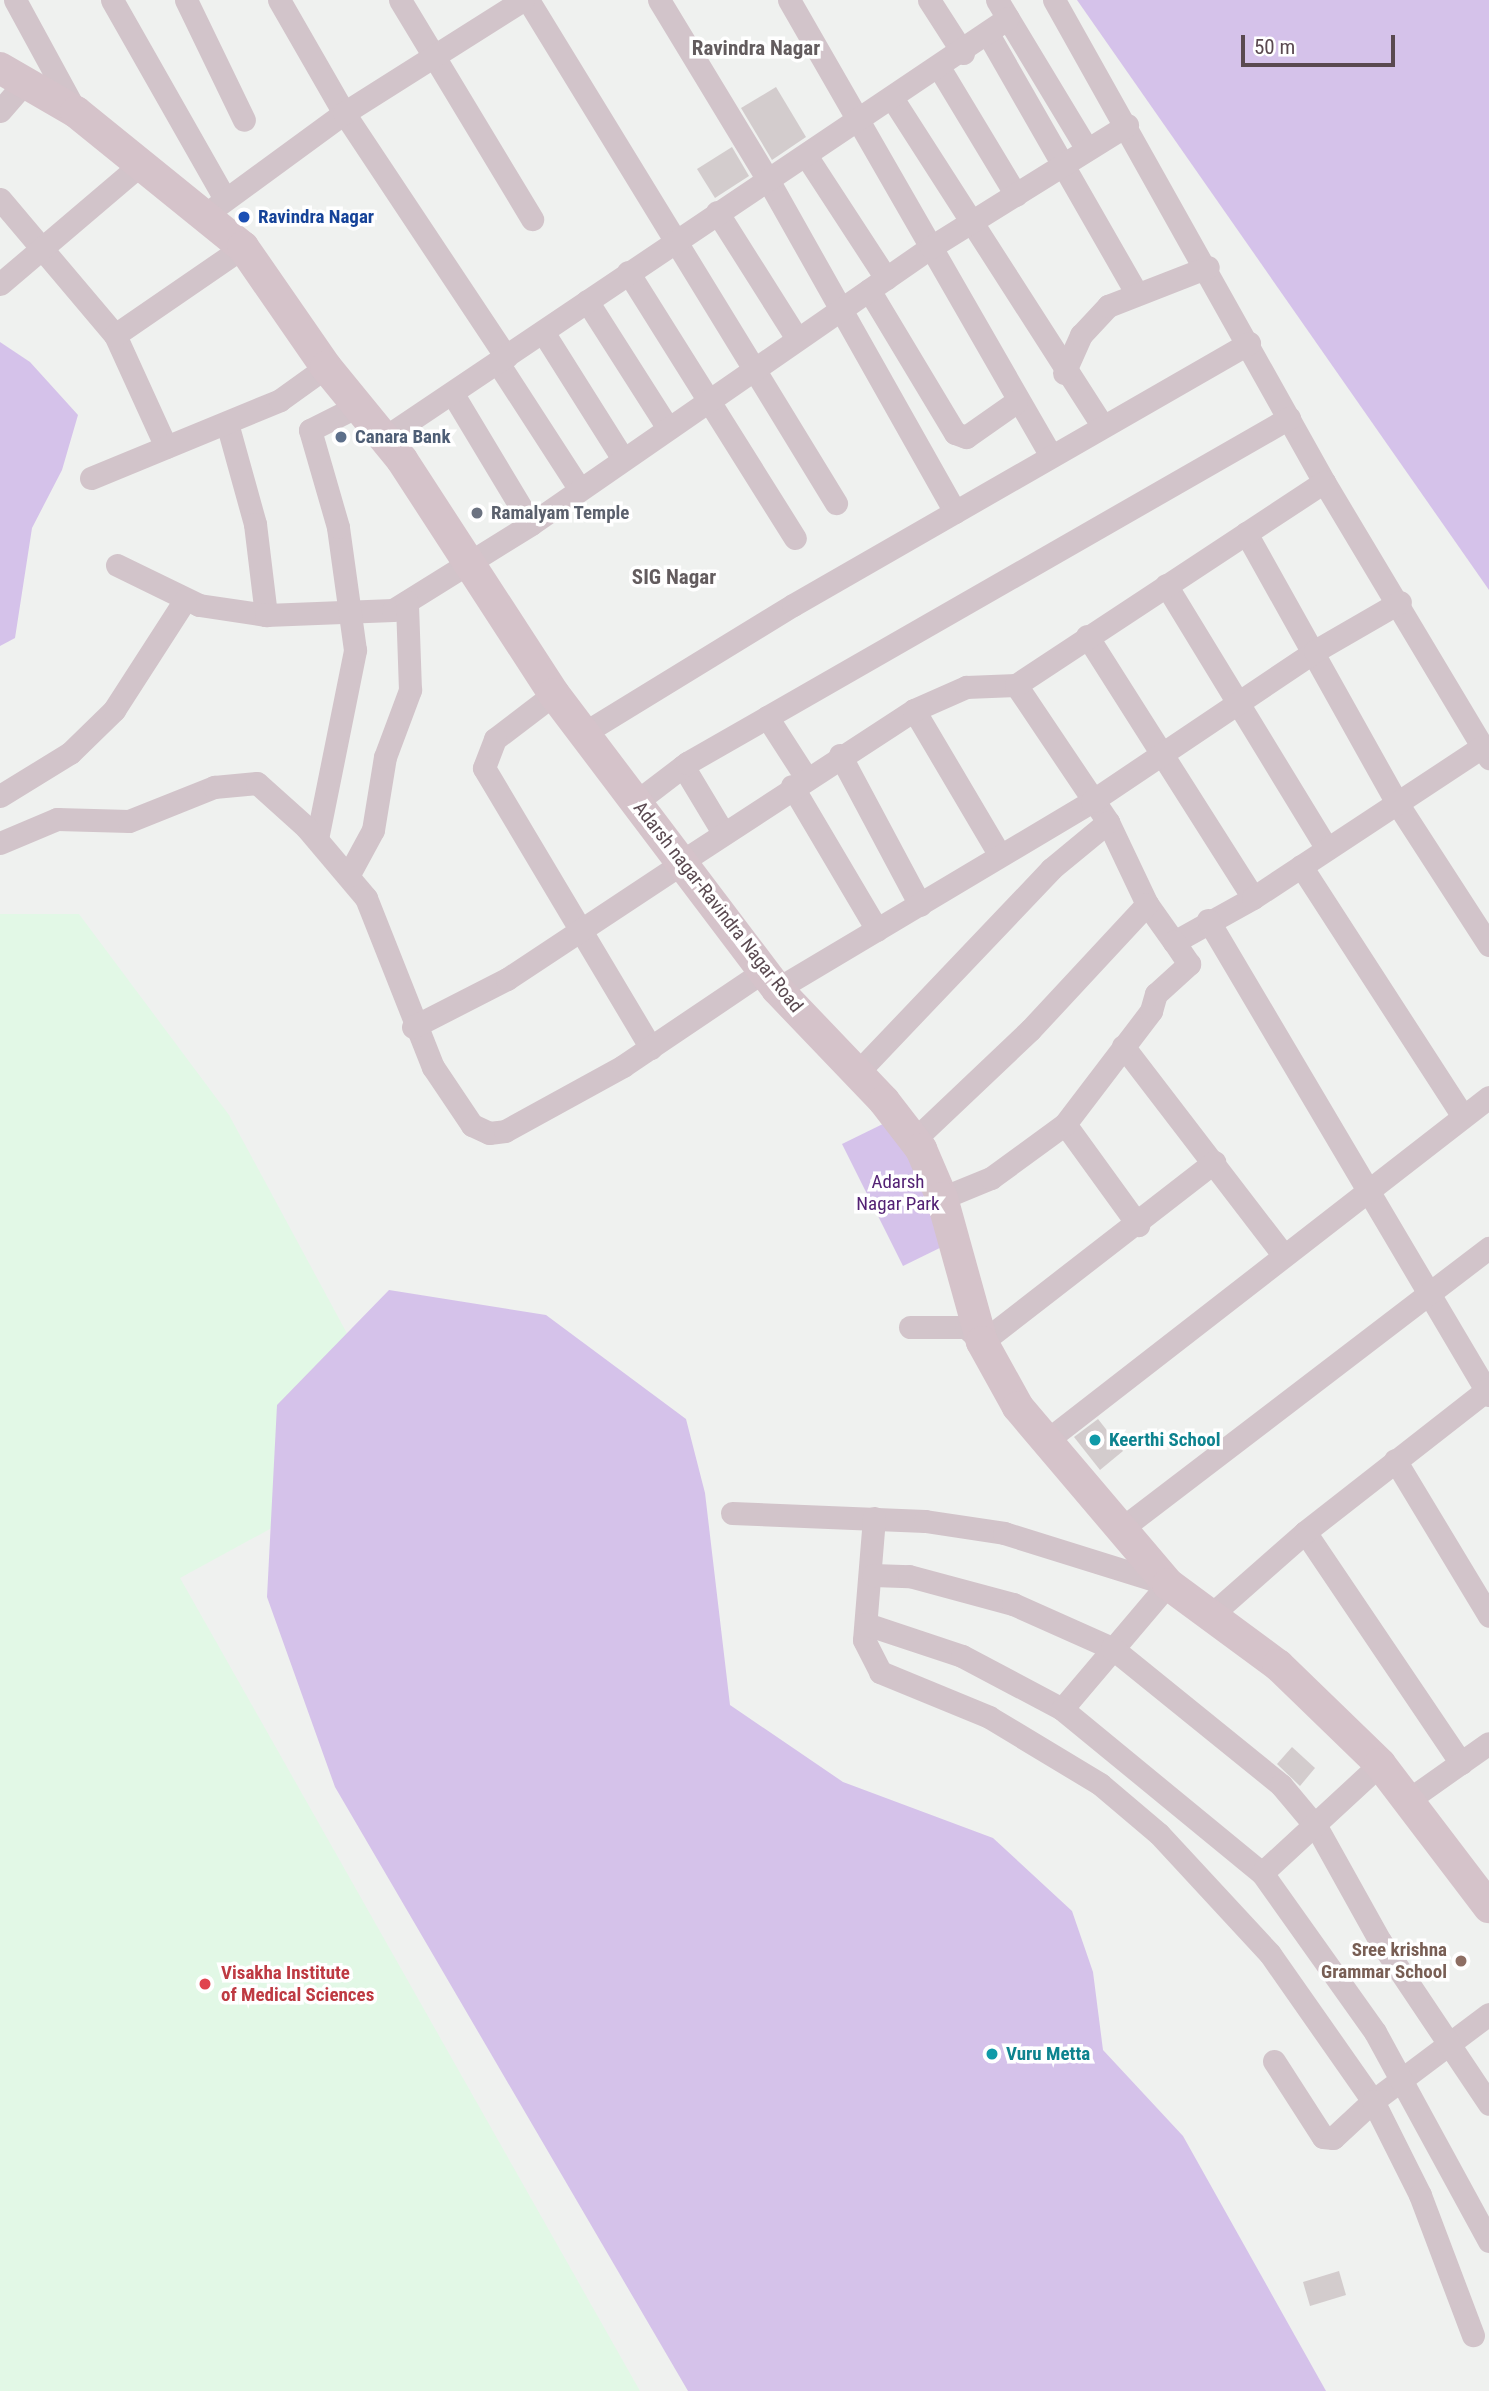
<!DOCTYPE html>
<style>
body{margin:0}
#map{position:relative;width:1489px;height:2391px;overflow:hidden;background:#eff1ef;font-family:"Roboto Condensed",sans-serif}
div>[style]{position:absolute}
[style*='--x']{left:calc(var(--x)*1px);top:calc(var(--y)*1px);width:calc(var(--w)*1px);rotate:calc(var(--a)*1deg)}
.medical>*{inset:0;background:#e2f8e6}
.green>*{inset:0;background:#d5c2ea}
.building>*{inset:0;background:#d3cccd}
.street>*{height:23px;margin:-11.5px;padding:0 11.5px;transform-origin:11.5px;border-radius:11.5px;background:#d2c4ca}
.secondary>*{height:32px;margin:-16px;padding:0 16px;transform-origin:16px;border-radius:16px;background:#d5c3ca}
.dots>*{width:19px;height:19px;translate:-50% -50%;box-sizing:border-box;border:4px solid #fff;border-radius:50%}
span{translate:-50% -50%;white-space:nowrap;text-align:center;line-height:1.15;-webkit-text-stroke:7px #fff;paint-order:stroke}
.transit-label{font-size:19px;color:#164399;font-weight:700}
.left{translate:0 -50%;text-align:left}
.service-label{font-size:19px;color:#4e5e75;font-weight:700}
.worship-label{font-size:19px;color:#5b616d;font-weight:700}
.street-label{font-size:19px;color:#5a4950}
.park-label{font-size:19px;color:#532174}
.culture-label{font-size:19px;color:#0d838f;font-weight:700}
.education-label{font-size:19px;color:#785e54;font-weight:700}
.right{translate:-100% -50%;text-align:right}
.health-label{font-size:19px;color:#be3a42;font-weight:700}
.neighbourhood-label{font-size:21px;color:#635c5e;font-weight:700}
.scale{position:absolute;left:1241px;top:35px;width:154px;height:32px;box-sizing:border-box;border:4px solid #5a4950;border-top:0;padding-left:9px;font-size:21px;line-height:24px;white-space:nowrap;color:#5a4950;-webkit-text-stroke:5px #fff;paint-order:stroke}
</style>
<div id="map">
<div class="medical">
<div style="clip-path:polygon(0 914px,79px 914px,229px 1115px,411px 1452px,180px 1578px,640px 2391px,0 2391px)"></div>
</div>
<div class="green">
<div style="clip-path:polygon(1077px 0,1489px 0,1489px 590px)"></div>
<div style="clip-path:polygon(0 342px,30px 362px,78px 415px,62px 470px,32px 528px,15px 638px,0 646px)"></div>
<div style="clip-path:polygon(893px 1119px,954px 1241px,903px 1266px,842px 1144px)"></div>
<div style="clip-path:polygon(389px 1290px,546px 1315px,686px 1419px,705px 1493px,730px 1705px,843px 1782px,993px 1838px,1072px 1911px,1093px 1972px,1103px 2050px,1183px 2136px,1326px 2391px,688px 2391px,335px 1787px,267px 1597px,277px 1405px)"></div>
</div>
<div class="building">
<div style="clip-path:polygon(776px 87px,806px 137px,772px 160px,741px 108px)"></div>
<div style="clip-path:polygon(732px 147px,749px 176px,715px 198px,697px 169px)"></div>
<div style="clip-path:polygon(1098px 1419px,1123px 1451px,1100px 1470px,1074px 1437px)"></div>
<div style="clip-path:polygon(1292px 1747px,1315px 1768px,1300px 1786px,1277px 1764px)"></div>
<div style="clip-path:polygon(1339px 2271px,1346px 2295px,1310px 2306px,1303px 2282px)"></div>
</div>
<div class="street">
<div style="--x:15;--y:0;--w:128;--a:61.4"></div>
<div style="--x:112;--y:0;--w:227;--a:60.4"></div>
<div style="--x:186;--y:0;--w:133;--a:64.2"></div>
<div style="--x:279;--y:0;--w:130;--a:60.1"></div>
<div style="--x:344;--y:113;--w:293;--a:56.4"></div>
<div style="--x:400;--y:0;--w:256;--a:58.9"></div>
<div style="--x:528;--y:0;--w:590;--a:58.52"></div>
<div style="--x:659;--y:0;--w:210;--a:58.8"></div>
<div style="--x:768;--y:180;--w:381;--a:60.6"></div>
<div style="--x:789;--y:0;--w:526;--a:60.12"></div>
<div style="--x:929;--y:0;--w:63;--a:57.3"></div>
<div style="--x:997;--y:0;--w:174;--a:58.9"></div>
<div style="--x:1054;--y:0;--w:552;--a:60.74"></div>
<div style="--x:1324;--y:482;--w:322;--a:59.1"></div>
<div style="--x:988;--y:34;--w:297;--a:60.2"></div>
<div style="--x:940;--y:69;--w:147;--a:58.9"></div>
<div style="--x:894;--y:101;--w:385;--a:57.3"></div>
<div style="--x:0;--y:111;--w:38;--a:-49"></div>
<div style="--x:807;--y:157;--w:145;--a:56.9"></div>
<div style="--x:0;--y:199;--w:178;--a:49.8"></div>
<div style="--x:115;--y:335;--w:123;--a:65.5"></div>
<div style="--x:717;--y:212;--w:148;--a:57.7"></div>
<div style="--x:206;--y:214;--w:171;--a:-36.2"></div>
<div style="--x:344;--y:113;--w:212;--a:-32.3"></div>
<div style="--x:628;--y:272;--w:314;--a:57.9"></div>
<div style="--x:0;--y:284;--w:184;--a:-40.4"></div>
<div style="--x:869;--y:290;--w:167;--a:59"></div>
<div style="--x:955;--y:433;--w:12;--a:20"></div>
<div style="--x:966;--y:437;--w:61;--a:-35"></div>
<div style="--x:587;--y:301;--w:151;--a:57.5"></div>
<div style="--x:543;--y:332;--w:150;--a:57.8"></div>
<div style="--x:115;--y:335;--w:155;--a:-34.5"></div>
<div style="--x:498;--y:363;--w:149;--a:57.1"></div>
<div style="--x:1064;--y:373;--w:42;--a:-65.9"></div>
<div style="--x:1081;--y:335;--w:40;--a:-47"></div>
<div style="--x:1108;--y:306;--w:107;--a:-21.3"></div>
<div style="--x:454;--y:396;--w:149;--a:59"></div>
<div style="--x:227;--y:423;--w:105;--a:74.5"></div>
<div style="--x:255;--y:524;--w:92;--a:83.1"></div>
<div style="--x:384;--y:438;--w:752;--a:-33.94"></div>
<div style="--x:91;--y:478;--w:204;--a:-22.4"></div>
<div style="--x:280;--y:400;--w:57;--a:-35.7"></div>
<div style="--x:1246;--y:533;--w:309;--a:60.8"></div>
<div style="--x:1397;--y:803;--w:169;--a:57.1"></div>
<div style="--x:117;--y:565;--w:91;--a:26"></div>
<div style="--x:199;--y:605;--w:68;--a:8.5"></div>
<div style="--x:266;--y:615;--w:127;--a:-2.3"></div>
<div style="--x:393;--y:610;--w:163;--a:-31.9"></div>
<div style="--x:531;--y:524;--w:487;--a:-34.7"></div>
<div style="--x:931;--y:247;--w:231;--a:-31.9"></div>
<div style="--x:1166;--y:585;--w:309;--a:58.6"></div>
<div style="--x:1087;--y:636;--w:310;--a:57.6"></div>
<div style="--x:1016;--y:685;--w:165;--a:56.1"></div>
<div style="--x:1108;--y:822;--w:91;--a:64.6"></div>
<div style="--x:1147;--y:904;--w:47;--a:54.6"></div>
<div style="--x:1174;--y:942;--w:90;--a:-29.1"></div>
<div style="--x:1253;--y:898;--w:274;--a:-33.4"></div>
<div style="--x:554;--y:694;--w:74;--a:142.7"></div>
<div style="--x:495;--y:739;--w:31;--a:111"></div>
<div style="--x:484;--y:768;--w:326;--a:59.2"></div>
<div style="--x:914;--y:710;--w:165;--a:59.4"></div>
<div style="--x:767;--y:717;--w:70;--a:57.2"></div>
<div style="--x:584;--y:733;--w:245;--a:-31.5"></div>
<div style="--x:793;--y:605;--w:526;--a:-29.88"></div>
<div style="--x:840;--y:755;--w:170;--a:61.9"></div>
<div style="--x:683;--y:766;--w:76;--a:59"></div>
<div style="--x:792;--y:786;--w:167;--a:59.4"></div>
<div style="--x:0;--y:796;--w:82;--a:-31.6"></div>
<div style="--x:70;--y:753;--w:62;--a:-44.3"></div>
<div style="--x:114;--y:710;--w:131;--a:-57.2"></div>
<div style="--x:636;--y:802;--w:64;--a:-37.4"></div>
<div style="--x:687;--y:763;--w:694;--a:-29.82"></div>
<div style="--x:317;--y:839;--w:193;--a:-78.6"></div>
<div style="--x:355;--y:650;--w:124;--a:-97.9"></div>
<div style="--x:338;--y:527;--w:101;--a:-106.1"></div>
<div style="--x:310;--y:430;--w:54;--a:-26.6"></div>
<div style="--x:0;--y:843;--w:62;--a:-22.8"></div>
<div style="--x:57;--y:819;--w:72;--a:1.6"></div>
<div style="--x:129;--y:821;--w:92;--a:-21.8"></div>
<div style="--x:214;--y:787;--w:43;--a:-5.3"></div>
<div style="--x:257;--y:783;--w:66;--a:41.9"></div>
<div style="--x:306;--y:827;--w:93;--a:49.8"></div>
<div style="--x:366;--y:898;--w:182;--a:68.4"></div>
<div style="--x:433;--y:1067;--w:70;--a:56.1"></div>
<div style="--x:472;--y:1125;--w:19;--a:25"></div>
<div style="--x:489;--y:1133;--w:16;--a:-7"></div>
<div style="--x:505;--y:1131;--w:135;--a:-28.8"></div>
<div style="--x:623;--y:1066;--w:170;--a:-34"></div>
<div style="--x:681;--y:862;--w:278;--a:-33.1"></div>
<div style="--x:914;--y:710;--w:57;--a:-23.9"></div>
<div style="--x:966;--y:687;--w:50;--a:-2.3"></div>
<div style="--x:1016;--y:685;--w:369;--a:-33.4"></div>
<div style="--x:1301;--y:866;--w:298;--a:57.1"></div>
<div style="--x:348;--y:876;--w:52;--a:-61.5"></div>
<div style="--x:373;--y:830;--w:74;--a:-80.7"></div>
<div style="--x:385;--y:757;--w:72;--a:-69.5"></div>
<div style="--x:410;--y:690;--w:88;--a:-92"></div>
<div style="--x:1208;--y:920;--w:552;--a:59.39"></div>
<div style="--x:777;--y:989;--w:367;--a:-30.8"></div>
<div style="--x:1092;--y:801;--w:269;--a:-33.9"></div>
<div style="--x:1315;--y:651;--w:98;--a:-30"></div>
<div style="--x:413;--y:1027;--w:106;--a:-27.1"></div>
<div style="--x:507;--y:979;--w:210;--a:-33.5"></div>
<div style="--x:1123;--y:1046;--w:261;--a:52.5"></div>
<div style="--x:857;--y:1073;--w:282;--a:-46.4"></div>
<div style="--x:1051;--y:869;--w:74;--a:-39.5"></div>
<div style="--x:1065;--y:1124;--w:125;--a:54.1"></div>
<div style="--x:914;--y:1140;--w:160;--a:-43.5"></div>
<div style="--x:1030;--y:1030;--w:172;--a:-47.1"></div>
<div style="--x:942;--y:1198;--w:53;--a:-22.2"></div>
<div style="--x:991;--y:1178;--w:92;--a:-36.1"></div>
<div style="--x:1065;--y:1124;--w:142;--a:-52.7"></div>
<div style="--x:1151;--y:1011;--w:18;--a:-74"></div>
<div style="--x:1156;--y:994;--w:45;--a:-42.3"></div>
<div style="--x:1189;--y:964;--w:27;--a:-124"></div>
<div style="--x:910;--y:1327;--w:56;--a:0"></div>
<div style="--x:966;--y:1327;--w:22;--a:43"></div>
<div style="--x:982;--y:1342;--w:294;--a:-37.8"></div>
<div style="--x:1046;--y:1441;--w:561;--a:-37.83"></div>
<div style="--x:1395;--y:1460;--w:182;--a:58.9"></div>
<div style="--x:732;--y:1513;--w:193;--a:2.4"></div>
<div style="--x:925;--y:1521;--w:80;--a:8.6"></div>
<div style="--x:1004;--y:1533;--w:172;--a:17.3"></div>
<div style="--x:1168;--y:1584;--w:164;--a:130.3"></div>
<div style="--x:874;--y:1518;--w:122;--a:94.7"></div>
<div style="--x:864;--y:1640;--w:36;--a:63"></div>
<div style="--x:880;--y:1672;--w:118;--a:22.4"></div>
<div style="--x:989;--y:1717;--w:130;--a:31.1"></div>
<div style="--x:1100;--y:1784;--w:77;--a:40.3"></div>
<div style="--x:1159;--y:1834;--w:163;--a:47.2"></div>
<div style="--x:1270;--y:1954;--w:179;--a:55"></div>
<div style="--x:1373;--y:2101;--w:145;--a:-36.9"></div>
<div style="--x:1121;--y:1529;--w:463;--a:-37.4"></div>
<div style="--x:1305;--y:1532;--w:279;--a:56"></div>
<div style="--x:873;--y:1575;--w:36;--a:2"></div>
<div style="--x:909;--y:1576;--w:108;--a:15.1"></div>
<div style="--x:1013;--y:1604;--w:108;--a:24"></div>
<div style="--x:1112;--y:1648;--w:218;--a:39"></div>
<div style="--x:1281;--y:1785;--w:56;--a:50.1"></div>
<div style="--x:1317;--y:1828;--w:129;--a:60.9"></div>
<div style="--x:1380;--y:1941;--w:196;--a:56.2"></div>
<div style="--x:1211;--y:1615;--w:125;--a:-41.4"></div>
<div style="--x:1305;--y:1532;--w:234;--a:-38"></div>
<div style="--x:866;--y:1624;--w:101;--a:18.4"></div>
<div style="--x:962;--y:1656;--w:113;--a:27.9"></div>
<div style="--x:1062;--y:1709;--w:259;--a:39.4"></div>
<div style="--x:1262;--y:1873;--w:195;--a:54.6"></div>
<div style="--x:1375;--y:2032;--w:238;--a:61.4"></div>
<div style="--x:1411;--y:1798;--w:95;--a:-35.2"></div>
<div style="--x:1262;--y:1873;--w:161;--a:-42.7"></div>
<div style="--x:1274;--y:2061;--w:90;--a:57.2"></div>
<div style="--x:1323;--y:2137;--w:10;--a:6"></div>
<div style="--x:1333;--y:2138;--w:54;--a:-42.8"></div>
<div style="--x:1373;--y:2101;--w:105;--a:63.4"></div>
<div style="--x:1420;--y:2195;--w:150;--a:69.3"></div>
</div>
<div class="secondary">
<div style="--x:0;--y:68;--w:88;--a:30.1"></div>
<div style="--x:76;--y:112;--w:215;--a:39"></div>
<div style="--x:243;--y:247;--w:146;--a:55.3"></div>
<div style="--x:326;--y:367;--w:120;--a:50.7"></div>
<div style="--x:402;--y:460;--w:279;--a:57"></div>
<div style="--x:554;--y:694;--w:370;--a:52.9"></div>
<div style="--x:777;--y:989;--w:155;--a:46.3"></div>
<div style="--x:884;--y:1101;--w:61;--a:52.4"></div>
<div style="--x:921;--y:1149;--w:53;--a:66.8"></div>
<div style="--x:942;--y:1198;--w:149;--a:74.5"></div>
<div style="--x:982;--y:1342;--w:74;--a:61"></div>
<div style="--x:1018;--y:1407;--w:232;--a:49.7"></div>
<div style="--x:1168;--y:1584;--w:137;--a:36.4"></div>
<div style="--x:1278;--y:1665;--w:142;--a:44.1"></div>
<div style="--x:1380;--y:1764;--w:180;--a:52.7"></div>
</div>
<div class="dots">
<div style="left:244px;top:217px;background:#1a4fb4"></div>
<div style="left:341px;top:437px;background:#5c6f8a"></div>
<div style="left:477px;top:513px;background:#6b7280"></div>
<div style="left:1095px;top:1440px;background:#0f9aa8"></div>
<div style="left:1461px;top:1961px;background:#8d6e63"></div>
<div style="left:205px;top:1984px;background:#e0444e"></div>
<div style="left:992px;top:2054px;background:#0f9aa8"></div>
</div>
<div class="transit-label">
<span class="left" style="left:258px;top:217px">Ravindra Nagar</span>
</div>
<div class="service-label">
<span class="left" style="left:355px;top:437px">Canara Bank</span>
</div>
<div class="worship-label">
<span class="left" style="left:491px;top:513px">Ramalyam Temple</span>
</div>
<div class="street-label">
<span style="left:718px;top:907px;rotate:52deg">Adarsh nagar-Ravindra Nagar Road</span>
</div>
<div class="park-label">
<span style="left:898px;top:1193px">Adarsh<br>Nagar Park</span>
</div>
<div class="culture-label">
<span class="left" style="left:1109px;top:1440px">Keerthi School</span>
<span class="left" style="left:1006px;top:2054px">Vuru Metta</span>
</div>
<div class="education-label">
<span class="right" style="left:1447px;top:1961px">Sree krishna<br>Grammar School</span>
</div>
<div class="health-label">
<span class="left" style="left:221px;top:1984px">Visakha Institute<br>of Medical Sciences</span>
</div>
<div class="neighbourhood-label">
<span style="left:756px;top:48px">Ravindra Nagar</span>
<span style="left:674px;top:577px">SIG Nagar</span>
</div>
<div class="scale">50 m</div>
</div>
